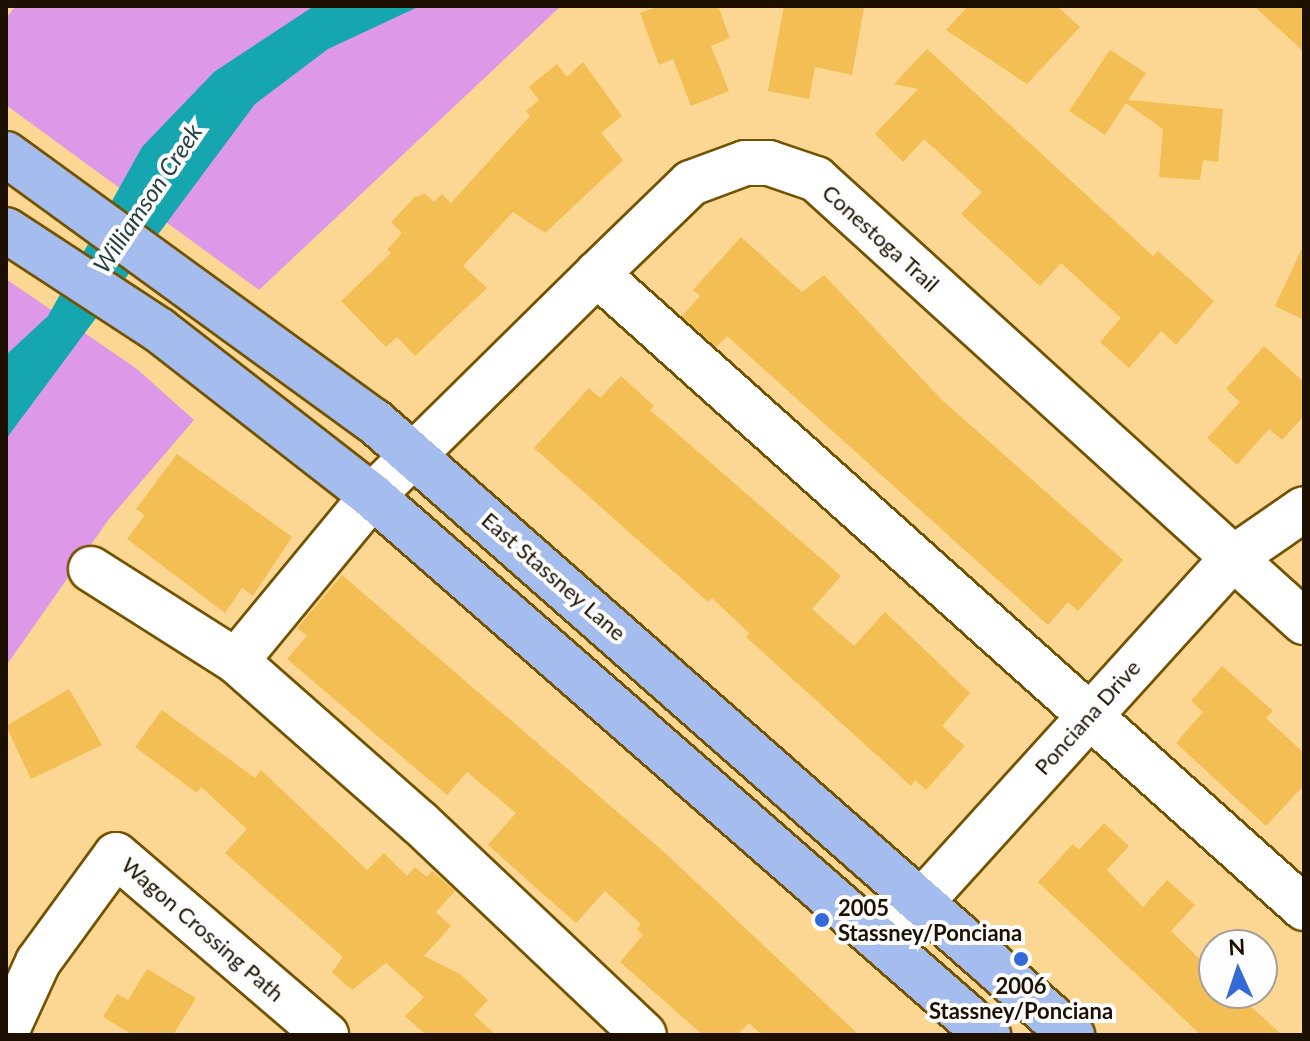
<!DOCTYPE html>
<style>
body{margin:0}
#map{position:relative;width:1310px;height:1041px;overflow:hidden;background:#fbd793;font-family:Lato,sans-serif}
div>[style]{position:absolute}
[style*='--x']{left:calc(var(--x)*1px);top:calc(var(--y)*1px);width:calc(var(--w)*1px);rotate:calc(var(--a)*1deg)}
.green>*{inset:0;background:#dd98e7}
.water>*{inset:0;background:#16a6b0}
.building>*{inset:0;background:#f3be53}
.roads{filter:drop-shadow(2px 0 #735302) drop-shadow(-2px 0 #735302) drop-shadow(0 2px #735302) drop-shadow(0 -2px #735302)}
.minor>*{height:44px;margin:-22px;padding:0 22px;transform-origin:22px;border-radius:22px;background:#fff}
.major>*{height:44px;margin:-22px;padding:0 22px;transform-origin:22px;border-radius:22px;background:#a4bdee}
.dots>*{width:22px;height:22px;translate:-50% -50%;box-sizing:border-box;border:4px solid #fdfdfd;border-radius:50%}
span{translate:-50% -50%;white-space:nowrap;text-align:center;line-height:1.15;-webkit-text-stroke:8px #fdfdfd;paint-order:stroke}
.street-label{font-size:22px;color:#1d1000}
.poi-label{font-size:22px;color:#1d1000;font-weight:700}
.left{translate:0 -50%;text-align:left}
.water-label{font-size:24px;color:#254143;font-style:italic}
.frame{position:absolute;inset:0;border:8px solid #1d1000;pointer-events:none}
.north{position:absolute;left:1198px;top:929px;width:80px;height:80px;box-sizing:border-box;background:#fdfdfd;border:2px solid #a39e98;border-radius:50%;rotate:357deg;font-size:22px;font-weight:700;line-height:32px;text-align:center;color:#1d1000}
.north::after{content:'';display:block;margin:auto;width:28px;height:36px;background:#336ad8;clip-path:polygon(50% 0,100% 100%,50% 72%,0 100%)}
</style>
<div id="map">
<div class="green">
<div style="clip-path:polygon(16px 6px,561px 6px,259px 290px,6px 105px,6px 18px)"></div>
<div style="clip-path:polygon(6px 279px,137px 369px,194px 420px,109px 519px,6px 666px)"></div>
</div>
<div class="water">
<div style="clip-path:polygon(314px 6px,420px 6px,328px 49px,255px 104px,6px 439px,6px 355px,48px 316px,142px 147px,214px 72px)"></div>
</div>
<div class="building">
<div style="clip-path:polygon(659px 6px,718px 6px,730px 38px,711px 46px,729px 91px,691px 106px,673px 59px,659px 65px,640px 13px)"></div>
<div style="clip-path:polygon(784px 6px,864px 8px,852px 75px,815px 67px,809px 99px,768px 91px)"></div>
<div style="clip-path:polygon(968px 6px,1057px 6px,1080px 27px,1027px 84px,946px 30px)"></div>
<div style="clip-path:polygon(1254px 6px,1304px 6px,1304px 52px)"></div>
<div style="clip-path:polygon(927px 49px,1153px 256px,1158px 251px,1214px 301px,1176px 345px,1161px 331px,1129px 368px,1100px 342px,1121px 318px,1061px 263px,1040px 286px,961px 214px,982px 192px,924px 139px,903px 162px,875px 134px,918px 89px,894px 84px)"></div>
<div style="clip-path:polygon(1110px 50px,1146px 73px,1128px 100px,1223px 109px,1218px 162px,1203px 160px,1200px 180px,1159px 177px,1163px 129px,1126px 103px,1105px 135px,1069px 111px)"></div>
<div style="clip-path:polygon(583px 62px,622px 116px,601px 133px,623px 160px,545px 233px,513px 212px,463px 266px,487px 288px,415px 356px,397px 337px,386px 347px,341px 301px,391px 253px,387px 250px,402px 233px,391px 222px,415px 197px,425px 194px,434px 202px,442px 194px,451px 203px,530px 116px,526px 111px,539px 100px,529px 87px,557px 64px,567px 77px)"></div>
<div style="clip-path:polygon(741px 237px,802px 292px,824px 275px,942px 400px,1123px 560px,1078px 611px,1068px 602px,1048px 625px,727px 336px,716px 347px,682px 316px,700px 296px,693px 290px)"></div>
<div style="clip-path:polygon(1304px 244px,1304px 320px,1275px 306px)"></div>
<div style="clip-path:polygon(1264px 346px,1304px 382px,1304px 416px,1282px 440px,1269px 429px,1237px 465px,1207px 438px,1240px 402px,1226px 389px)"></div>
<div style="clip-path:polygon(621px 376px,654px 406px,650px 410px,841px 576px,812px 609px,854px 646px,885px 612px,970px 693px,942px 726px,965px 746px,926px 790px,915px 780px,911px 786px,746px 637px,749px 633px,712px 598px,708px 602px,534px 448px,589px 388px,600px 398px)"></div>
<div style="clip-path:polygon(177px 454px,292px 537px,253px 596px,242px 588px,225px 613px,127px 539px,145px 515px,136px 509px)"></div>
<div style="clip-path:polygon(342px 575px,664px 852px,859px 1035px,762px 1035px,749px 1023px,737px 1035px,703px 1035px,620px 962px,643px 935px,637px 929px,641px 924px,605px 891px,576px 923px,544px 895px,488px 845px,516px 813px,467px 772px,447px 795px,287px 659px,307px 636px,297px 628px)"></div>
<div style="clip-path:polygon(1222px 666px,1273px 711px,1266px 718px,1304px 753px,1304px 785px,1266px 826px,1176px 743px,1203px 712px,1191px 701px)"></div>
<div style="clip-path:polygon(69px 689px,102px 745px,31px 779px,6px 726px)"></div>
<div style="clip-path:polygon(162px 710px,255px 778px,261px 770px,367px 870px,384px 853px,407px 876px,415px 867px,427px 877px,432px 871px,455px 891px,436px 912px,451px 926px,424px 956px,460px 974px,488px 1000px,474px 1015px,496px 1035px,426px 1035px,405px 1016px,424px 997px,386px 963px,352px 990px,332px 972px,343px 957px,225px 853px,247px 829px,201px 787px,197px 793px,135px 747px)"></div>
<div style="clip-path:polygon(1104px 823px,1129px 846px,1107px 870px,1143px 907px,1167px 880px,1195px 905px,1171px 931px,1214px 973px,1214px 993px,1236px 993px,1282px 1035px,1201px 1035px,1038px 882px,1073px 844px,1079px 850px)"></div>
<div style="clip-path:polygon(147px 969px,196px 998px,173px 1035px,133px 1035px,103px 1017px,117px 994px,128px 1000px)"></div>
</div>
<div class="roads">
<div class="minor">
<div style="--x:597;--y:274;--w:950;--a:41.88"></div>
<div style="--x:91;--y:569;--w:172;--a:32.4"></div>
<div style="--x:236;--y:661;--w:245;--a:41.4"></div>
<div style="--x:420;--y:823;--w:308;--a:43.4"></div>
<div style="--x:236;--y:661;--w:214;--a:-50.5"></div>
<div style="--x:372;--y:496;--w:316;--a:-44.6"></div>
<div style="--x:597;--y:274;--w:131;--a:-44.1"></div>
<div style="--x:691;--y:183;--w:58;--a:-20.3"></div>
<div style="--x:745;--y:163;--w:24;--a:0"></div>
<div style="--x:769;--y:163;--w:50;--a:18.8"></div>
<div style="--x:816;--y:179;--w:659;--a:42.23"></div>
<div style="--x:885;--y:942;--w:518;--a:-47.82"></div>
<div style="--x:1233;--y:558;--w:86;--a:-34.6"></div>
<div style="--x:6;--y:1032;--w:77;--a:-65.4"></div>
<div style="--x:38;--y:962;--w:132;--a:-53.9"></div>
<div style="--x:116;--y:855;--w:277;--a:40.6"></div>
</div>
<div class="major">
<div style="--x:6;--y:154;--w:455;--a:36"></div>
<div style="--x:374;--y:421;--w:930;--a:41.34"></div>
<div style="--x:6;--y:230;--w:183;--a:33.2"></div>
<div style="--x:159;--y:330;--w:270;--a:37.9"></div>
<div style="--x:372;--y:496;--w:819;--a:41.19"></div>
</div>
</div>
<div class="dots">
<div style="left:822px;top:920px;background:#336ad8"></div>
<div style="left:1021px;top:959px;background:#336ad8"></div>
</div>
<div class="street-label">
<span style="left:881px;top:238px;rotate:42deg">Conestoga Trail</span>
<span style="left:554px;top:576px;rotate:41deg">East Stassney Lane</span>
<span style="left:1087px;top:717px;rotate:-48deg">Ponciana Drive</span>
<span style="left:203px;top:929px;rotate:41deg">Wagon Crossing Path</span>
</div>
<div class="poi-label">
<span class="left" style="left:838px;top:920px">2005<br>Stassney/Ponciana</span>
<span style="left:1021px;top:998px">2006<br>Stassney/Ponciana</span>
</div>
<div class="water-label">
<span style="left:147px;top:198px;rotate:-56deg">Williamson Creek</span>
</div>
<div class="frame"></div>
<div class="north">N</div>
</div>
